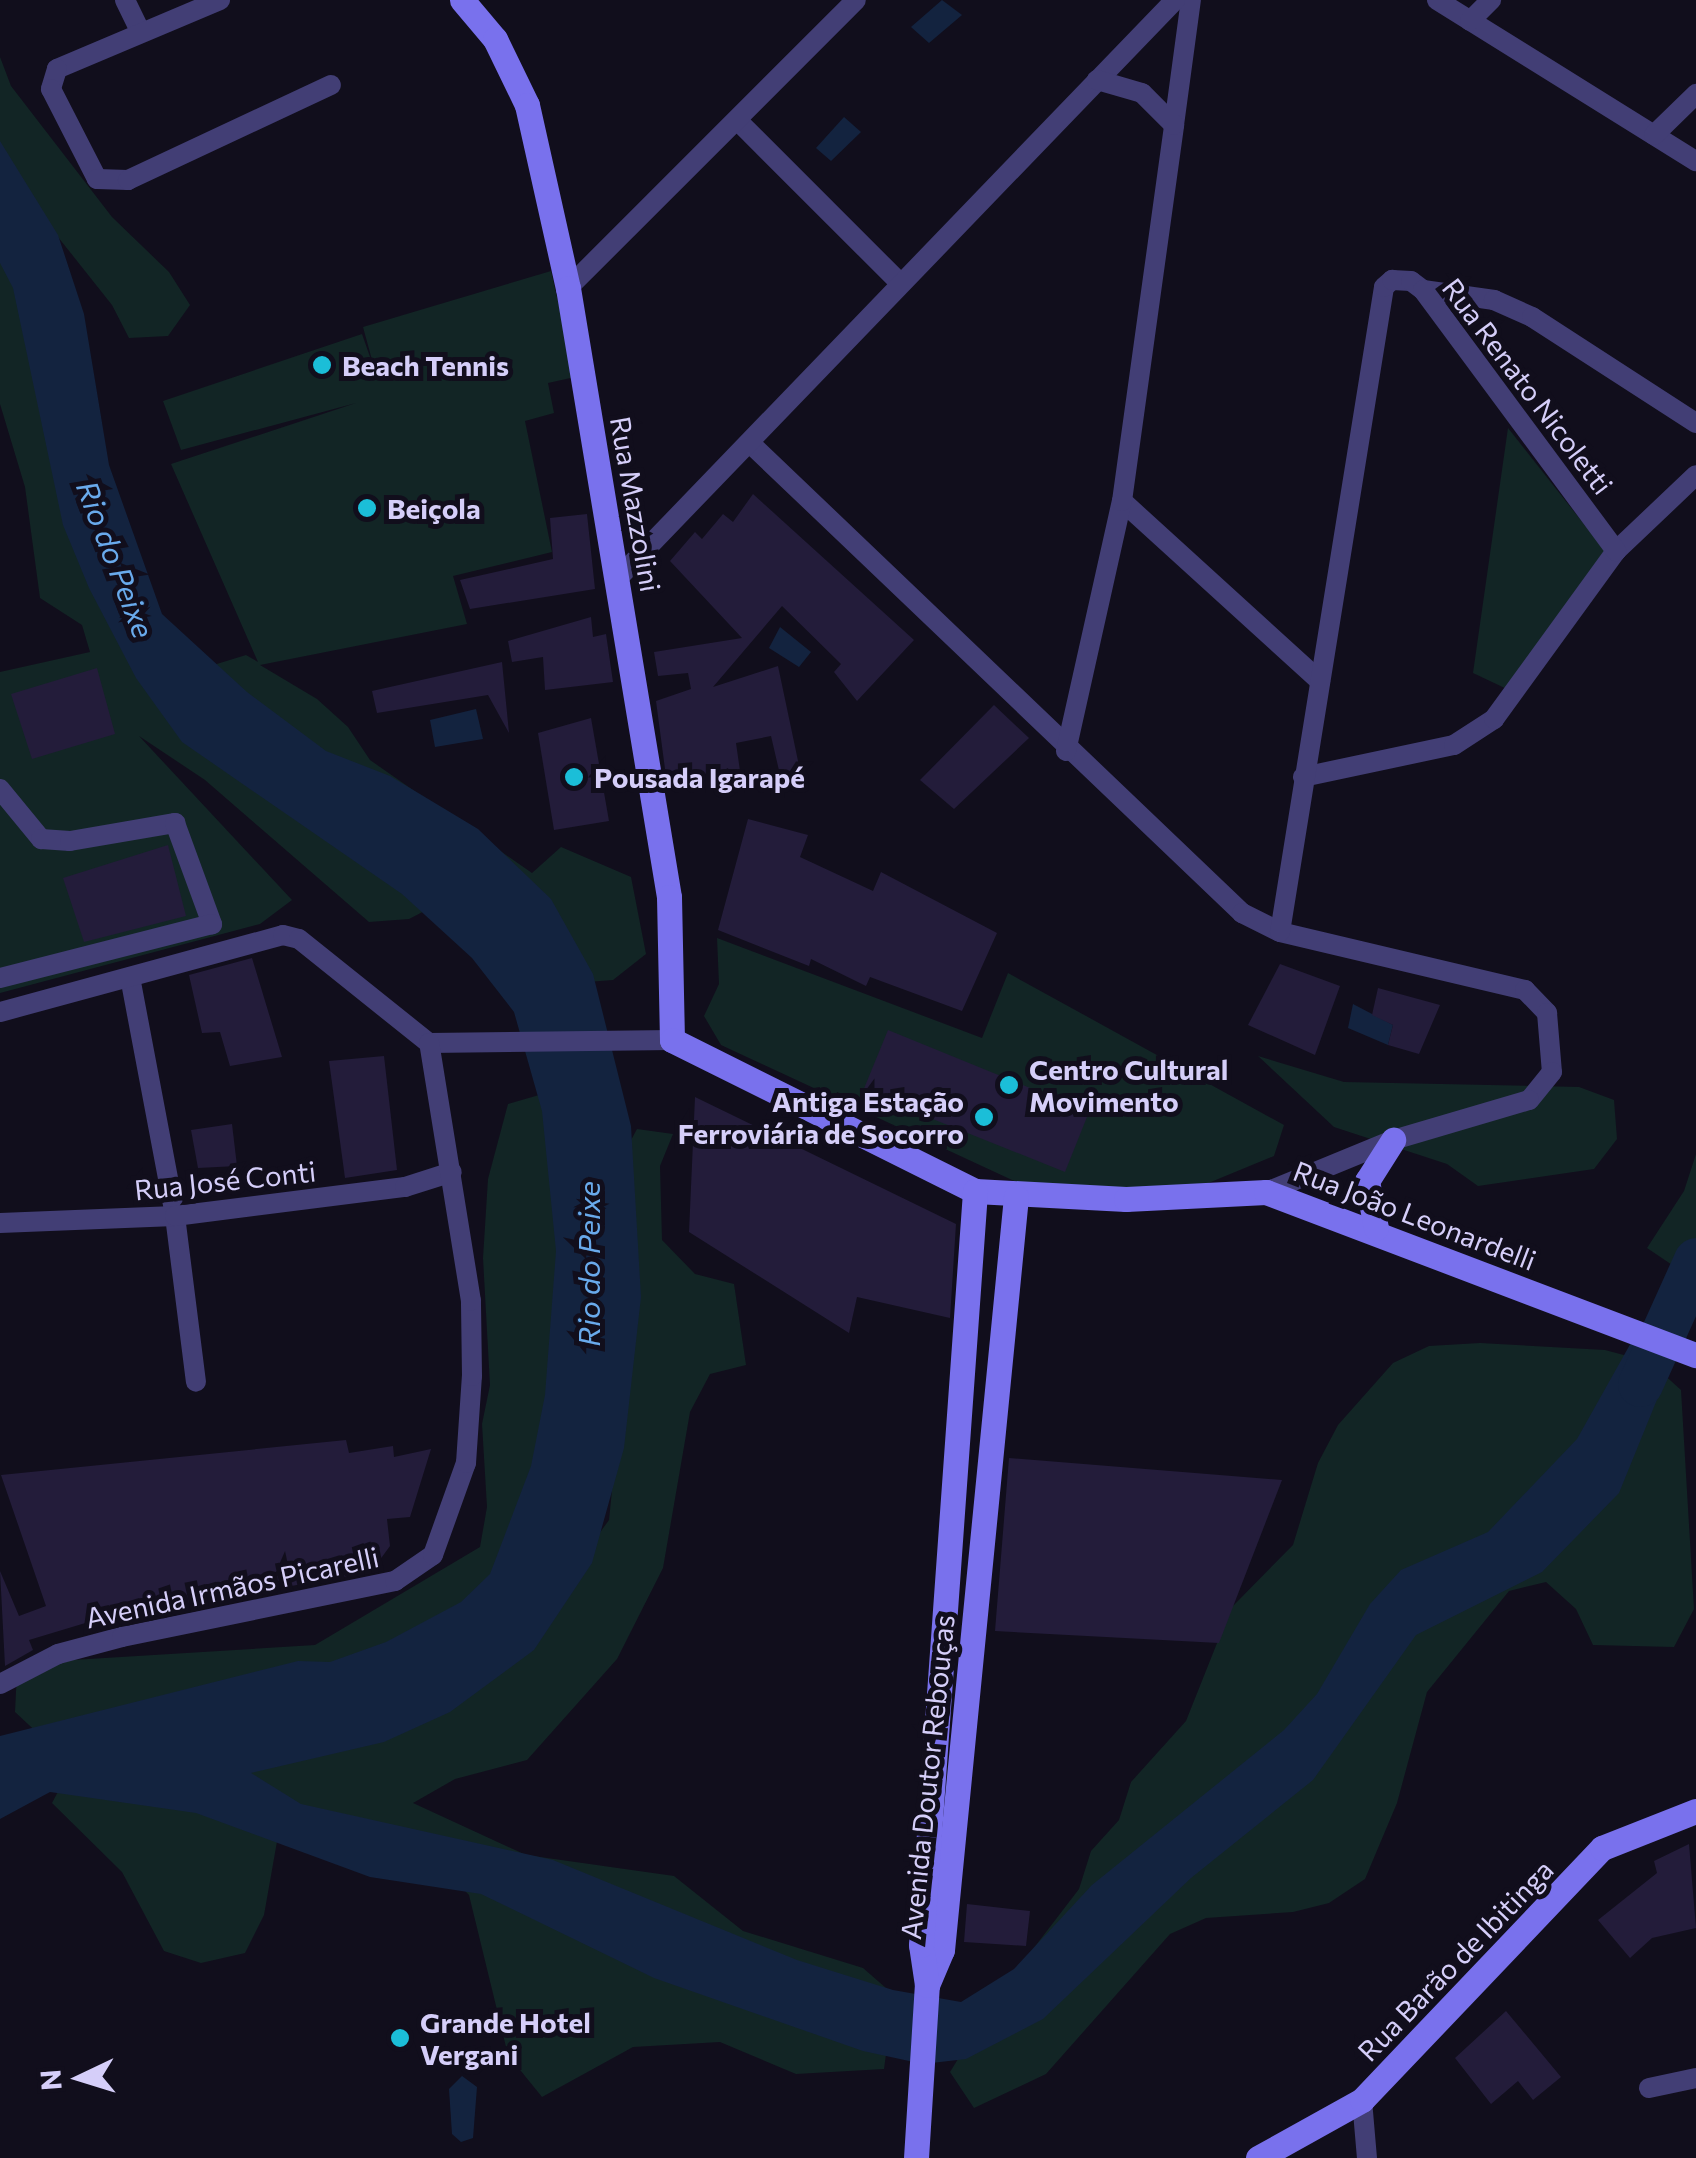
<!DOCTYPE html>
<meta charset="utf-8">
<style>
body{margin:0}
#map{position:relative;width:1696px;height:2158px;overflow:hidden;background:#110e1c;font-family:Commissioner,sans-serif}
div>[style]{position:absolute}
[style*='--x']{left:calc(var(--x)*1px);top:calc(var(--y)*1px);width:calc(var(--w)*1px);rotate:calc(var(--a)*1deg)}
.green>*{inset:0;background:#122525}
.water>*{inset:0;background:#13233f}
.river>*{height:45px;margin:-22.5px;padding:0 22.5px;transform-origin:22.5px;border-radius:22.5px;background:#13233f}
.building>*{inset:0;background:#231c3a}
.street>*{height:20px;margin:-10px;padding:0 10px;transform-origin:10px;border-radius:10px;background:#423e75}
.secondary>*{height:25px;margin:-12.5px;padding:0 12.5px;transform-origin:12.5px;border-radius:12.5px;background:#7971ed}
.dots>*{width:28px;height:28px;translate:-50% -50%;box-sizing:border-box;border:5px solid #110e1c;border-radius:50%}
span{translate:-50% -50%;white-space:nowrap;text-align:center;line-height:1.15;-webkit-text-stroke:10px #110e1c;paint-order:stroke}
.poi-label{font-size:28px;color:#d5cef9;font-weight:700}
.left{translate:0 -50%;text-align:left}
.right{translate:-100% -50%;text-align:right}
.street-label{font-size:28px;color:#d5cef9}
.water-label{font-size:30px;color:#69aaec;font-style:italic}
.north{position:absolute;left:30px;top:2028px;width:100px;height:100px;-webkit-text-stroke:8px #110e1c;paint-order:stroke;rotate:266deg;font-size:28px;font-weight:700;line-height:40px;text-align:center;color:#d5cef9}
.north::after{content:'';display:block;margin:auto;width:35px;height:45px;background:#d5cef9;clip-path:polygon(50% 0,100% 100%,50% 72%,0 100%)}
</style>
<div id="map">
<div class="green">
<div style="clip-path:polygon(0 57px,11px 86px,112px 217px,169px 272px,190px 305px,168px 336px,129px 338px,112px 305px,0 164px)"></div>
<div style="clip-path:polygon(0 236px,88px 547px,207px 667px,246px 655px,258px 662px,171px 464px,356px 403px,181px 450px,163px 401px,362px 334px,375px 371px,363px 327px,551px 271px,575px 377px,548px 383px,554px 413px,525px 421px,552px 552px,453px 576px,467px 624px,260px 665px,317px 699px,348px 727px,370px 760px,532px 873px,561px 847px,631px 877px,646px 954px,613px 980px,574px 983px,442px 902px,409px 919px,369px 922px,205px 780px,139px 736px,292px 900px,260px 924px,0 993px,0 672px,90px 652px,82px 625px,40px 598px,25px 487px,0 404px)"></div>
<div style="clip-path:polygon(1508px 428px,1606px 552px,1509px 690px,1473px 673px)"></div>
<div style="clip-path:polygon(717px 938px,982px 1038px,1008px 973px,1284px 1125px,1274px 1156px,1206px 1184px,1051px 1198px,721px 1045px,704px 1016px,719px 984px)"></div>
<div style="clip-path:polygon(1258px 1056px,1344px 1082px,1579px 1087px,1614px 1100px,1617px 1139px,1594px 1169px,1478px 1186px,1447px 1164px,1334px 1127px)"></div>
<div style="clip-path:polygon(546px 1093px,580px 1159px,554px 1596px,609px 1520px,627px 1342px,617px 1166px,637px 1129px,673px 1134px,660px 1166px,662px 1240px,695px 1274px,734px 1284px,746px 1365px,710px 1374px,690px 1412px,663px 1568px,617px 1659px,527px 1760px,455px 1779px,413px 1803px,526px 1855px,674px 1876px,743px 1931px,863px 1968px,894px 1995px,884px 2069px,796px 2074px,720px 2042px,633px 2047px,542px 2097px,508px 2055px,469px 1895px,437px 1861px,281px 1819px,264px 1915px,245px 1953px,201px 1963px,164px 1951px,122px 1872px,52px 1803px,72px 1765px,15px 1712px,17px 1672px,56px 1661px,315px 1645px,480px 1547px,487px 1507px,482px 1424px,490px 1385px,483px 1258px,488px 1179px,508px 1104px)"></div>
<div style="clip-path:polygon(1696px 1154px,1696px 1281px,1647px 1248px,1684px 1191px)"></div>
<div style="clip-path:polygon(1480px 1343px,1605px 1350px,1650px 1362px,1681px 1390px,1694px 1609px,1674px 1647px,1593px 1645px,1576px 1609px,1546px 1582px,1509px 1591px,1427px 1692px,1397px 1803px,1365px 1879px,1329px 1903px,1293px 1912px,1206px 1918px,1170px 1934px,1046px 2074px,974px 2108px,950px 2072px,997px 1996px,1079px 1889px,1091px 1851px,1119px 1820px,1131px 1782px,1186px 1721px,1231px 1608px,1293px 1545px,1318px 1463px,1338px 1425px,1393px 1363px,1429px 1346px)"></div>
</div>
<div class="water">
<div style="clip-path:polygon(942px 0,962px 15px,929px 43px,911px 27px)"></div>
<div style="clip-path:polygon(844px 117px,861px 132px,831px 161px,816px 148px)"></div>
<div style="clip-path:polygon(0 141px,58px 235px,84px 314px,109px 465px,162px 614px,247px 692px,326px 751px,390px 776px,478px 829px,551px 899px,593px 974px,631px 1126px,641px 1297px,624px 1448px,592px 1563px,534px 1650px,450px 1712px,384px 1742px,251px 1773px,301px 1804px,553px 1860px,797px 1960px,893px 1990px,961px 2002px,1014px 1969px,1092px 1885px,1284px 1730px,1317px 1694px,1370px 1604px,1401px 1570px,1488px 1532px,1577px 1439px,1637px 1332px,1678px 1348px,1619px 1493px,1542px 1572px,1416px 1635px,1313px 1780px,1191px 1878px,1043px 2019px,966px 2059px,923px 2064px,863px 2051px,654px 1978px,481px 1894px,370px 1877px,196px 1813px,50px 1792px,0 1819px,0 1736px,298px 1661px,330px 1662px,386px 1642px,461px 1602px,490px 1574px,531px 1466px,545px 1395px,556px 1251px,542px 1111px,514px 1012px,472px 958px,402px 894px,182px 742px,136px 678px,89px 588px,63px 525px,13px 288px,0 263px)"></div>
<div style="clip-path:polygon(780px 627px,811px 652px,799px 667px,769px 648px)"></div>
<div style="clip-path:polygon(476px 709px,483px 739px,435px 747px,430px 720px)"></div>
<div style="clip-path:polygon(1353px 1004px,1393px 1025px,1388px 1045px,1348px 1028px)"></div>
<div style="clip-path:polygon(462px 2076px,477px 2087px,473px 2138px,461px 2142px,452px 2134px,449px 2089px)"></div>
</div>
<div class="river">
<div style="--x:1640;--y:1384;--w:136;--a:-65.7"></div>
</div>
<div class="building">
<div style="clip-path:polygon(753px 494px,914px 640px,857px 701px,834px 672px,841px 664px,782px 606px,713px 687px,778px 666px,801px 775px,781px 779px,771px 736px,736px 743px,740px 771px,667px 784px,656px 701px,691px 689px,688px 673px,658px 676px,654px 652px,742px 638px,670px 561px,695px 532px,702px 539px,723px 514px,733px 522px)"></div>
<div style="clip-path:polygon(587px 514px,595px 589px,470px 609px,460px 580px,553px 559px,550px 518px)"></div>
<div style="clip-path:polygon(591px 617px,593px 637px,606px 634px,613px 682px,545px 690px,543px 657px,512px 662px,508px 641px)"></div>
<div style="clip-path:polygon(502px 662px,509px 733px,488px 695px,377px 713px,372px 691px)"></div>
<div style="clip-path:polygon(97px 668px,115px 734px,32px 759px,11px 694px)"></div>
<div style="clip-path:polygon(994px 705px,1029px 738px,954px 809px,920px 780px)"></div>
<div style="clip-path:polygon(591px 718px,609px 821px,554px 830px,538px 733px)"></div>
<div style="clip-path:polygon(748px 819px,808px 835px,800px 857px,873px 891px,881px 872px,997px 933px,962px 1011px,870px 977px,866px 986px,811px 959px,809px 966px,718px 930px)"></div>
<div style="clip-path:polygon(168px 845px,186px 916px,84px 942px,63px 878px)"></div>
<div style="clip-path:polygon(252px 958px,282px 1057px,230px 1066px,220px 1032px,202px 1033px,189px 975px)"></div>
<div style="clip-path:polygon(1280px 964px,1340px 986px,1315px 1055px,1248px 1025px)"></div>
<div style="clip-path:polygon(1378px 988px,1440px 1005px,1419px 1054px,1388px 1045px,1393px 1025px,1372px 1015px)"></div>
<div style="clip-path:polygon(888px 1030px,1089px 1112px,1065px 1172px,863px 1091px)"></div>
<div style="clip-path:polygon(384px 1056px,397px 1170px,345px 1178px,329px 1061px)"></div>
<div style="clip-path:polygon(695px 1097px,956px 1224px,950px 1318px,857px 1297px,849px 1333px,689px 1232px)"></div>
<div style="clip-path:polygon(232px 1124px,237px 1166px,198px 1168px,191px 1130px)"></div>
<div style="clip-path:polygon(346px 1440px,349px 1453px,393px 1446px,394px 1457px,431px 1449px,410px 1517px,387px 1519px,390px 1546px,371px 1572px,92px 1621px,29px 1640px,33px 1650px,5px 1666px,0 1571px,19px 1616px,46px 1606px,1px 1475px)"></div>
<div style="clip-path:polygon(1009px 1458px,1282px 1480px,1219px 1643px,995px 1631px)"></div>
<div style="clip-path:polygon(1689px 1844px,1696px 1928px,1652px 1938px,1630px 1958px,1598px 1920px,1657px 1873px,1654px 1861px)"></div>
<div style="clip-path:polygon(967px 1904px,1030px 1911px,1026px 1946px,964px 1942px)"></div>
<div style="clip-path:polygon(1506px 2011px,1561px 2077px,1533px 2100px,1518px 2081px,1491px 2104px,1455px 2058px)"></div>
</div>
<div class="street">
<div style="--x:125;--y:0;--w:34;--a:64"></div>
<div style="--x:220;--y:0;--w:177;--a:157.1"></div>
<div style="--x:57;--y:69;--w:21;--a:107"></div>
<div style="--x:51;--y:89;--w:101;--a:62.9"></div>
<div style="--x:97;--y:179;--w:31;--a:2"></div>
<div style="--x:128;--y:180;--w:224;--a:-25.1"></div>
<div style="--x:1437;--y:0;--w:305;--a:31.9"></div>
<div style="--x:1470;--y:21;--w:30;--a:-45"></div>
<div style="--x:737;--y:120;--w:229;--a:45"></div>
<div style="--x:1174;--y:125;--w:126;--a:-82.3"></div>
<div style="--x:1654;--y:135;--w:59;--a:-44.3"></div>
<div style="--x:568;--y:288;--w:407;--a:-45"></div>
<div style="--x:1423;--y:290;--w:72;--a:8"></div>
<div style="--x:1494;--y:300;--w:42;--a:24.1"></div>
<div style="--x:1532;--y:317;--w:195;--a:32.9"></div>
<div style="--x:752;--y:445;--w:678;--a:43.68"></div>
<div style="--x:1242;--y:913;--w:42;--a:26.6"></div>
<div style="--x:1280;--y:932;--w:252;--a:13.3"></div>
<div style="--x:1525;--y:990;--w:32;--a:46"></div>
<div style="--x:1547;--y:1013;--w:59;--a:85.2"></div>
<div style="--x:1552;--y:1072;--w:36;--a:129"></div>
<div style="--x:1529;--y:1100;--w:142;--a:163.6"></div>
<div style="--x:1393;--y:1140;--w:137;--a:157.7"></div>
<div style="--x:1122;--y:501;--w:268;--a:42.3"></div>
<div style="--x:619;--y:577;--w:801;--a:-46.06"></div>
<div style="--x:1066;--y:751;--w:256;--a:-77.4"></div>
<div style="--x:1122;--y:501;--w:380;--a:-82.1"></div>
<div style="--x:1174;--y:125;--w:45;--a:-135"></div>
<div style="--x:1142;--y:93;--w:47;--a:-163.9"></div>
<div style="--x:1303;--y:777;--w:154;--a:-12"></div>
<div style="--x:1454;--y:745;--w:48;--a:-33"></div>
<div style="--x:1494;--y:719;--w:208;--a:-54"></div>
<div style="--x:1616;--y:551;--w:110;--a:-43.5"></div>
<div style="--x:0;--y:789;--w:65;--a:50.6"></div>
<div style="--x:41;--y:839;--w:29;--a:4"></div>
<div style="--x:70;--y:841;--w:107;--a:-9.7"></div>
<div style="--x:175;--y:823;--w:108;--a:69.9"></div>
<div style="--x:212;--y:924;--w:219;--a:165.7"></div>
<div style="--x:1280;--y:932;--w:653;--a:-80.84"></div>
<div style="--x:1384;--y:287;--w:11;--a:-41"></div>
<div style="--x:1392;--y:280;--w:19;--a:3"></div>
<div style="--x:1411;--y:281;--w:15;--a:37"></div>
<div style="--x:1423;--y:290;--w:325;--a:53.5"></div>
<div style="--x:130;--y:977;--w:243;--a:79.3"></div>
<div style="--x:175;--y:1216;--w:167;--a:82.8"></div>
<div style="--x:0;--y:1012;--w:293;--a:-15.2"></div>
<div style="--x:283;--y:935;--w:16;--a:14"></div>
<div style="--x:299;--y:939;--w:166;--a:38.7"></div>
<div style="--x:429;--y:1043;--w:243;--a:-0.7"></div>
<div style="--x:0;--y:1223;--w:175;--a:-2.3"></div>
<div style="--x:175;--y:1216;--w:232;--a:-7.2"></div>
<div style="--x:405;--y:1187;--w:49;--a:-17.7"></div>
<div style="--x:0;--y:1684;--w:65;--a:-27.3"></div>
<div style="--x:58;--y:1654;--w:66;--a:-14.9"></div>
<div style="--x:122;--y:1637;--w:279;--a:-11.6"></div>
<div style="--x:395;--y:1581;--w:46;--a:-34.4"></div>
<div style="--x:433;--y:1555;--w:98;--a:-70.3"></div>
<div style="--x:466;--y:1463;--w:87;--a:-86.1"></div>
<div style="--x:472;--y:1376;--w:75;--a:-90.8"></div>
<div style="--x:471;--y:1301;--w:261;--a:-99.2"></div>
<div style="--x:1649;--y:2088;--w:48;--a:-12"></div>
<div style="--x:1362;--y:2100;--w:58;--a:85.1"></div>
</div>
<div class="secondary">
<div style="--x:462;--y:0;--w:51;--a:49.8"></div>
<div style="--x:495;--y:39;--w:73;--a:64.1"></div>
<div style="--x:527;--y:105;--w:188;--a:77.4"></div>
<div style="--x:568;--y:288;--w:617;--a:80.58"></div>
<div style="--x:669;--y:897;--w:143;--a:88.8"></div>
<div style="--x:672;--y:1040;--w:339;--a:26.5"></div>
<div style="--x:975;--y:1191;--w:151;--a:3"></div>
<div style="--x:1126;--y:1199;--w:140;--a:-2.9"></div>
<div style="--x:1266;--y:1192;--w:460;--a:20.8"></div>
<div style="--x:1376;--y:1228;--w:48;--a:-100.8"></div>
<div style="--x:1367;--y:1181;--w:49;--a:-57.6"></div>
<div style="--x:927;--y:1985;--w:38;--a:-67"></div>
<div style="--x:942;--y:1950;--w:757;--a:-84.39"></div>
<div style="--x:916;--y:2158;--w:173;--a:-86.4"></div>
<div style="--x:927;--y:1985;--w:40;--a:-98.5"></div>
<div style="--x:921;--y:1945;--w:756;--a:-85.9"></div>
<div style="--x:1258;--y:2158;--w:119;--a:-29.1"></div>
<div style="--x:1362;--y:2100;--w:348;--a:-46.4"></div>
<div style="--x:1602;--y:1848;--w:101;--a:-21.5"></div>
</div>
<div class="dots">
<div style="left:322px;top:365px;background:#1bbed8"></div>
<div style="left:367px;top:508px;background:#1bbed8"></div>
<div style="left:574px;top:777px;background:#1bbed8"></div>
<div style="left:1009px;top:1085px;background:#1bbed8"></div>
<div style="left:984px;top:1117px;background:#1bbed8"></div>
<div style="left:400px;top:2038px;background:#1bbed8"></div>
</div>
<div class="poi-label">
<span class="left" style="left:342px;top:365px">Beach Tennis</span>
<span class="left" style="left:387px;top:508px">Beiçola</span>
<span class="left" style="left:594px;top:777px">Pousada Igarapé</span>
<span class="left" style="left:1029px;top:1085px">Centro Cultural<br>Movimento</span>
<span class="right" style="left:964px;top:1117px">Antiga Estação<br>Ferroviária de Socorro</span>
<span class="left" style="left:420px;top:2038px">Grande Hotel<br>Vergani</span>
</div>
<div class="street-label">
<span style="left:1528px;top:386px;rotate:53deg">Rua Renato Nicoletti</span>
<span style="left:636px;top:504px;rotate:80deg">Rua Mazzolini</span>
<span style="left:225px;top:1180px;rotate:-6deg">Rua José Conti</span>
<span style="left:1415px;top:1215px;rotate:21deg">Rua João Leonardelli</span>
<span style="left:232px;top:1587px;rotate:-12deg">Avenida Irmãos Picarelli</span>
<span style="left:927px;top:1777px;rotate:-84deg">Avenida Doutor Rebouças</span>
<span style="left:1455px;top:1960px;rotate:-46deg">Rua Barão de Ibitinga</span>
</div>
<div class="water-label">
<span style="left:116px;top:559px;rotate:69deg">Rio do Peixe</span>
<span style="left:588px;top:1264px;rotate:-90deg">Rio do Peixe</span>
</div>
<div class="north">N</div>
</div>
